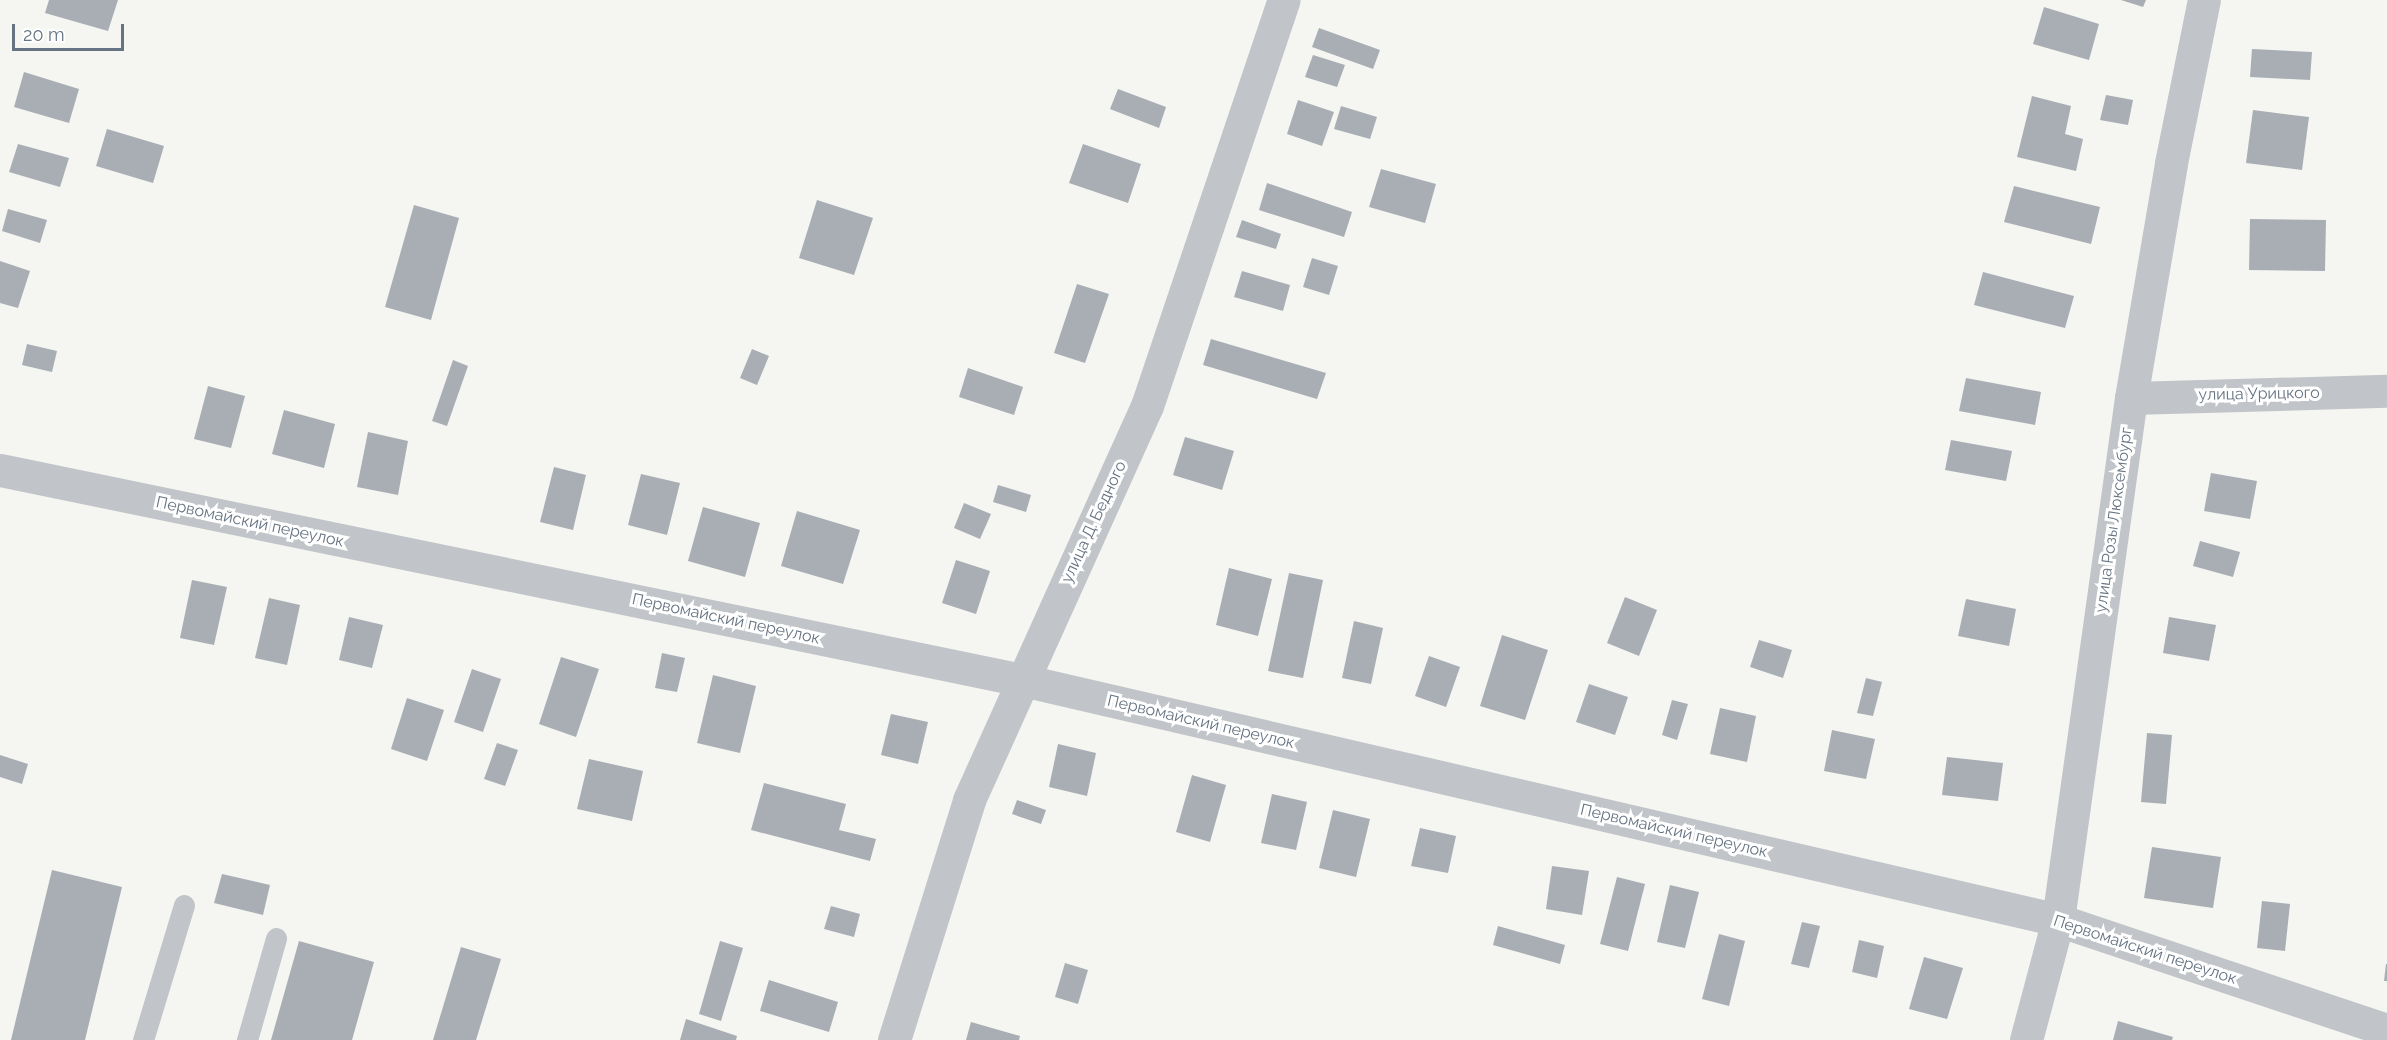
<!DOCTYPE html>
<meta charset="utf-8">
<style>
body{margin:0}
#map{position:relative;width:2387px;height:1040px;overflow:hidden;background:#f5f6f2;font-family:Raleway,sans-serif}
div>[style]{position:absolute}
[style*='--x']{left:calc(var(--x)*1px);top:calc(var(--y)*1px);width:calc(var(--w)*1px);rotate:calc(var(--a)*1deg)}
.building>*{inset:0;background:#a8aeb4}
.lane>*{height:21px;margin:-10.5px;padding:0 10.5px;transform-origin:10.5px;border-radius:10.5px;background:#c1c4c8}
.street>*{height:33px;margin:-16.5px;padding:0 16.5px;transform-origin:16.5px;border-radius:16.5px;background:#c1c4c8}
span{translate:-50% -50%;white-space:nowrap;text-align:center;line-height:1.15;-webkit-text-stroke:6px #fff;paint-order:stroke}
.street-label{font-size:16px;color:#667382}
.scale{position:absolute;left:12px;top:24px;width:112px;height:27px;box-sizing:border-box;border:3px solid #667382;border-top:0;padding-left:8px;font-size:18px;line-height:21px;white-space:nowrap;color:#667382;-webkit-text-stroke:4px #fff;paint-order:stroke}
</style>
<div id="map">
<div class="building">
<div style="clip-path:polygon(49px 0,118px 0,108px 31px,45px 13px)"></div>
<div style="clip-path:polygon(2121px 0,2146px 0,2143px 7px)"></div>
<div style="clip-path:polygon(2044px 7px,2099px 24px,2089px 60px,2033px 44px)"></div>
<div style="clip-path:polygon(1319px 28px,1380px 50px,1373px 69px,1312px 47px)"></div>
<div style="clip-path:polygon(2252px 49px,2312px 52px,2310px 80px,2250px 77px)"></div>
<div style="clip-path:polygon(1313px 55px,1345px 65px,1337px 87px,1305px 77px)"></div>
<div style="clip-path:polygon(24px 72px,79px 89px,69px 123px,14px 107px)"></div>
<div style="clip-path:polygon(1118px 89px,1166px 107px,1159px 128px,1110px 109px)"></div>
<div style="clip-path:polygon(2106px 95px,2133px 100px,2128px 125px,2100px 120px)"></div>
<div style="clip-path:polygon(2032px 96px,2071px 106px,2065px 134px,2083px 139px,2076px 171px,2017px 157px)"></div>
<div style="clip-path:polygon(1298px 100px,1334px 112px,1322px 146px,1287px 134px)"></div>
<div style="clip-path:polygon(1341px 106px,1377px 117px,1370px 139px,1334px 129px)"></div>
<div style="clip-path:polygon(2253px 110px,2309px 117px,2302px 170px,2246px 163px)"></div>
<div style="clip-path:polygon(107px 129px,164px 146px,153px 183px,96px 166px)"></div>
<div style="clip-path:polygon(18px 144px,69px 158px,60px 187px,9px 172px)"></div>
<div style="clip-path:polygon(1083px 144px,1141px 164px,1128px 203px,1069px 183px)"></div>
<div style="clip-path:polygon(1381px 169px,1436px 184px,1425px 223px,1369px 207px)"></div>
<div style="clip-path:polygon(1267px 183px,1352px 212px,1344px 237px,1259px 210px)"></div>
<div style="clip-path:polygon(2014px 186px,2100px 207px,2091px 244px,2004px 222px)"></div>
<div style="clip-path:polygon(817px 200px,873px 218px,854px 275px,799px 258px)"></div>
<div style="clip-path:polygon(414px 205px,459px 218px,431px 320px,385px 307px)"></div>
<div style="clip-path:polygon(8px 209px,47px 220px,40px 243px,2px 231px)"></div>
<div style="clip-path:polygon(2250px 219px,2326px 220px,2325px 271px,2249px 270px)"></div>
<div style="clip-path:polygon(1242px 220px,1281px 234px,1276px 249px,1236px 237px)"></div>
<div style="clip-path:polygon(1312px 258px,1338px 266px,1329px 295px,1303px 287px)"></div>
<div style="clip-path:polygon(0 261px,30px 271px,18px 308px,0 303px)"></div>
<div style="clip-path:polygon(1242px 271px,1290px 285px,1283px 311px,1234px 297px)"></div>
<div style="clip-path:polygon(1983px 272px,2074px 296px,2065px 328px,1974px 305px)"></div>
<div style="clip-path:polygon(1077px 284px,1109px 294px,1085px 363px,1054px 353px)"></div>
<div style="clip-path:polygon(1211px 339px,1326px 373px,1317px 399px,1203px 365px)"></div>
<div style="clip-path:polygon(27px 344px,57px 351px,52px 372px,22px 365px)"></div>
<div style="clip-path:polygon(752px 349px,769px 356px,757px 385px,740px 378px)"></div>
<div style="clip-path:polygon(453px 360px,468px 366px,447px 426px,432px 421px)"></div>
<div style="clip-path:polygon(968px 368px,1023px 387px,1014px 415px,959px 397px)"></div>
<div style="clip-path:polygon(1966px 378px,2041px 392px,2035px 425px,1959px 411px)"></div>
<div style="clip-path:polygon(208px 386px,245px 396px,231px 448px,194px 439px)"></div>
<div style="clip-path:polygon(284px 410px,335px 424px,324px 468px,272px 454px)"></div>
<div style="clip-path:polygon(368px 432px,408px 441px,398px 495px,357px 487px)"></div>
<div style="clip-path:polygon(1185px 437px,1234px 451px,1222px 490px,1173px 475px)"></div>
<div style="clip-path:polygon(1951px 440px,2012px 451px,2006px 481px,1945px 470px)"></div>
<div style="clip-path:polygon(554px 467px,586px 475px,573px 530px,540px 522px)"></div>
<div style="clip-path:polygon(2211px 473px,2257px 481px,2250px 519px,2204px 511px)"></div>
<div style="clip-path:polygon(641px 474px,680px 483px,667px 535px,628px 525px)"></div>
<div style="clip-path:polygon(998px 485px,1031px 495px,1026px 512px,993px 502px)"></div>
<div style="clip-path:polygon(964px 503px,991px 514px,980px 539px,954px 528px)"></div>
<div style="clip-path:polygon(703px 507px,760px 523px,745px 577px,688px 561px)"></div>
<div style="clip-path:polygon(797px 511px,860px 530px,843px 584px,781px 566px)"></div>
<div style="clip-path:polygon(2200px 541px,2240px 552px,2233px 577px,2193px 566px)"></div>
<div style="clip-path:polygon(956px 560px,990px 571px,976px 614px,942px 603px)"></div>
<div style="clip-path:polygon(1229px 568px,1272px 579px,1258px 636px,1216px 625px)"></div>
<div style="clip-path:polygon(1289px 573px,1323px 580px,1303px 678px,1268px 671px)"></div>
<div style="clip-path:polygon(192px 580px,227px 587px,214px 645px,180px 638px)"></div>
<div style="clip-path:polygon(1625px 597px,1657px 610px,1639px 656px,1607px 643px)"></div>
<div style="clip-path:polygon(269px 598px,300px 605px,287px 665px,255px 658px)"></div>
<div style="clip-path:polygon(1966px 599px,2016px 609px,2009px 646px,1958px 636px)"></div>
<div style="clip-path:polygon(349px 617px,383px 625px,372px 668px,339px 660px)"></div>
<div style="clip-path:polygon(2169px 617px,2216px 625px,2209px 661px,2163px 653px)"></div>
<div style="clip-path:polygon(1354px 621px,1383px 628px,1371px 684px,1342px 678px)"></div>
<div style="clip-path:polygon(1502px 635px,1548px 650px,1525px 720px,1480px 706px)"></div>
<div style="clip-path:polygon(1759px 640px,1792px 650px,1783px 678px,1750px 667px)"></div>
<div style="clip-path:polygon(662px 653px,685px 658px,677px 692px,655px 688px)"></div>
<div style="clip-path:polygon(1429px 656px,1460px 667px,1446px 707px,1415px 696px)"></div>
<div style="clip-path:polygon(561px 657px,599px 669px,576px 737px,539px 724px)"></div>
<div style="clip-path:polygon(472px 669px,501px 679px,483px 732px,454px 722px)"></div>
<div style="clip-path:polygon(713px 675px,756px 686px,740px 753px,697px 743px)"></div>
<div style="clip-path:polygon(1866px 678px,1882px 682px,1873px 716px,1857px 713px)"></div>
<div style="clip-path:polygon(1589px 684px,1628px 697px,1615px 735px,1576px 722px)"></div>
<div style="clip-path:polygon(407px 698px,444px 710px,427px 761px,391px 749px)"></div>
<div style="clip-path:polygon(1672px 700px,1688px 704px,1677px 740px,1662px 735px)"></div>
<div style="clip-path:polygon(1720px 708px,1756px 716px,1747px 762px,1710px 754px)"></div>
<div style="clip-path:polygon(891px 714px,928px 722px,918px 764px,881px 755px)"></div>
<div style="clip-path:polygon(1832px 730px,1875px 739px,1866px 779px,1824px 771px)"></div>
<div style="clip-path:polygon(2147px 733px,2172px 735px,2166px 804px,2141px 802px)"></div>
<div style="clip-path:polygon(497px 743px,518px 750px,505px 786px,484px 779px)"></div>
<div style="clip-path:polygon(1058px 744px,1096px 753px,1087px 796px,1049px 787px)"></div>
<div style="clip-path:polygon(0 755px,28px 764px,22px 784px,0 777px)"></div>
<div style="clip-path:polygon(1947px 757px,2003px 763px,1998px 801px,1942px 795px)"></div>
<div style="clip-path:polygon(589px 759px,643px 771px,632px 821px,577px 809px)"></div>
<div style="clip-path:polygon(1192px 775px,1226px 785px,1210px 842px,1176px 832px)"></div>
<div style="clip-path:polygon(764px 783px,846px 804px,839px 830px,876px 839px,870px 861px,751px 830px)"></div>
<div style="clip-path:polygon(1272px 794px,1307px 802px,1296px 850px,1261px 843px)"></div>
<div style="clip-path:polygon(1017px 800px,1046px 810px,1041px 824px,1012px 814px)"></div>
<div style="clip-path:polygon(1333px 810px,1370px 819px,1356px 877px,1319px 868px)"></div>
<div style="clip-path:polygon(1420px 828px,1456px 836px,1448px 873px,1411px 866px)"></div>
<div style="clip-path:polygon(2152px 847px,2221px 857px,2213px 908px,2144px 898px)"></div>
<div style="clip-path:polygon(1552px 866px,1589px 871px,1582px 915px,1546px 909px)"></div>
<div style="clip-path:polygon(52px 870px,122px 887px,85px 1040px,11px 1040px)"></div>
<div style="clip-path:polygon(222px 874px,270px 885px,263px 915px,214px 903px)"></div>
<div style="clip-path:polygon(1617px 877px,1645px 884px,1628px 951px,1600px 944px)"></div>
<div style="clip-path:polygon(1670px 885px,1699px 892px,1685px 948px,1657px 942px)"></div>
<div style="clip-path:polygon(2262px 901px,2290px 904px,2285px 951px,2257px 948px)"></div>
<div style="clip-path:polygon(831px 906px,860px 914px,854px 937px,824px 929px)"></div>
<div style="clip-path:polygon(1802px 922px,1820px 926px,1809px 968px,1791px 964px)"></div>
<div style="clip-path:polygon(1498px 926px,1565px 945px,1560px 964px,1493px 945px)"></div>
<div style="clip-path:polygon(1719px 934px,1745px 941px,1729px 1006px,1702px 999px)"></div>
<div style="clip-path:polygon(1859px 940px,1884px 946px,1877px 978px,1852px 972px)"></div>
<div style="clip-path:polygon(299px 941px,374px 962px,352px 1040px,271px 1040px)"></div>
<div style="clip-path:polygon(720px 941px,743px 948px,721px 1021px,699px 1014px)"></div>
<div style="clip-path:polygon(461px 947px,501px 959px,476px 1040px,433px 1040px)"></div>
<div style="clip-path:polygon(1924px 957px,1963px 968px,1947px 1019px,1909px 1009px)"></div>
<div style="clip-path:polygon(1065px 963px,1088px 970px,1078px 1004px,1055px 997px)"></div>
<div style="clip-path:polygon(2386px 964px,2387px 964px,2387px 981px,2384px 981px)"></div>
<div style="clip-path:polygon(769px 980px,838px 1002px,829px 1032px,760px 1011px)"></div>
<div style="clip-path:polygon(686px 1019px,737px 1036px,736px 1040px,680px 1040px)"></div>
<div style="clip-path:polygon(2118px 1021px,2173px 1037px,2172px 1040px,2113px 1040px)"></div>
<div style="clip-path:polygon(971px 1022px,1020px 1036px,1019px 1040px,966px 1040px)"></div>
</div>
<div class="lane">
<div style="--x:143;--y:1040;--w:141;--a:-73.1"></div>
<div style="--x:247;--y:1040;--w:106;--a:-74.1"></div>
</div>
<div class="street">
<div style="--x:2131;--y:398;--w:256;--a:-1.6"></div>
<div style="--x:0;--y:470;--w:1043;--a:11.61"></div>
<div style="--x:1022;--y:680;--w:1063;--a:13.04"></div>
<div style="--x:2058;--y:920;--w:347;--a:18.5"></div>
<div style="--x:894;--y:1040;--w:251;--a:-72.6"></div>
<div style="--x:969;--y:800;--w:432;--a:-65.7"></div>
<div style="--x:1147;--y:406;--w:428;--a:-71.4"></div>
<div style="--x:2026;--y:1040;--w:124;--a:-75.1"></div>
<div style="--x:2058;--y:920;--w:527;--a:-82.04"></div>
<div style="--x:2131;--y:398;--w:238;--a:-80.3"></div>
<div style="--x:2171;--y:163;--w:166;--a:-78.6"></div>
</div>
<div class="street-label">
<span style="left:2259px;top:394px;rotate:-1deg">улица Урицкого</span>
<span style="left:2114px;top:520px;rotate:-82deg">улица Розы Люксембург</span>
<span style="left:250px;top:522px;rotate:12deg">Первомайский переулок</span>
<span style="left:1094px;top:522px;rotate:-65deg">улица Д. Бедного</span>
<span style="left:726px;top:619px;rotate:12deg">Первомайский переулок</span>
<span style="left:1201px;top:722px;rotate:13deg">Первомайский переулок</span>
<span style="left:1674px;top:831px;rotate:13deg">Первомайский переулок</span>
<span style="left:2145px;top:950px;rotate:18deg">Первомайский переулок</span>
</div>
<div class="scale">20 m</div>
</div>
